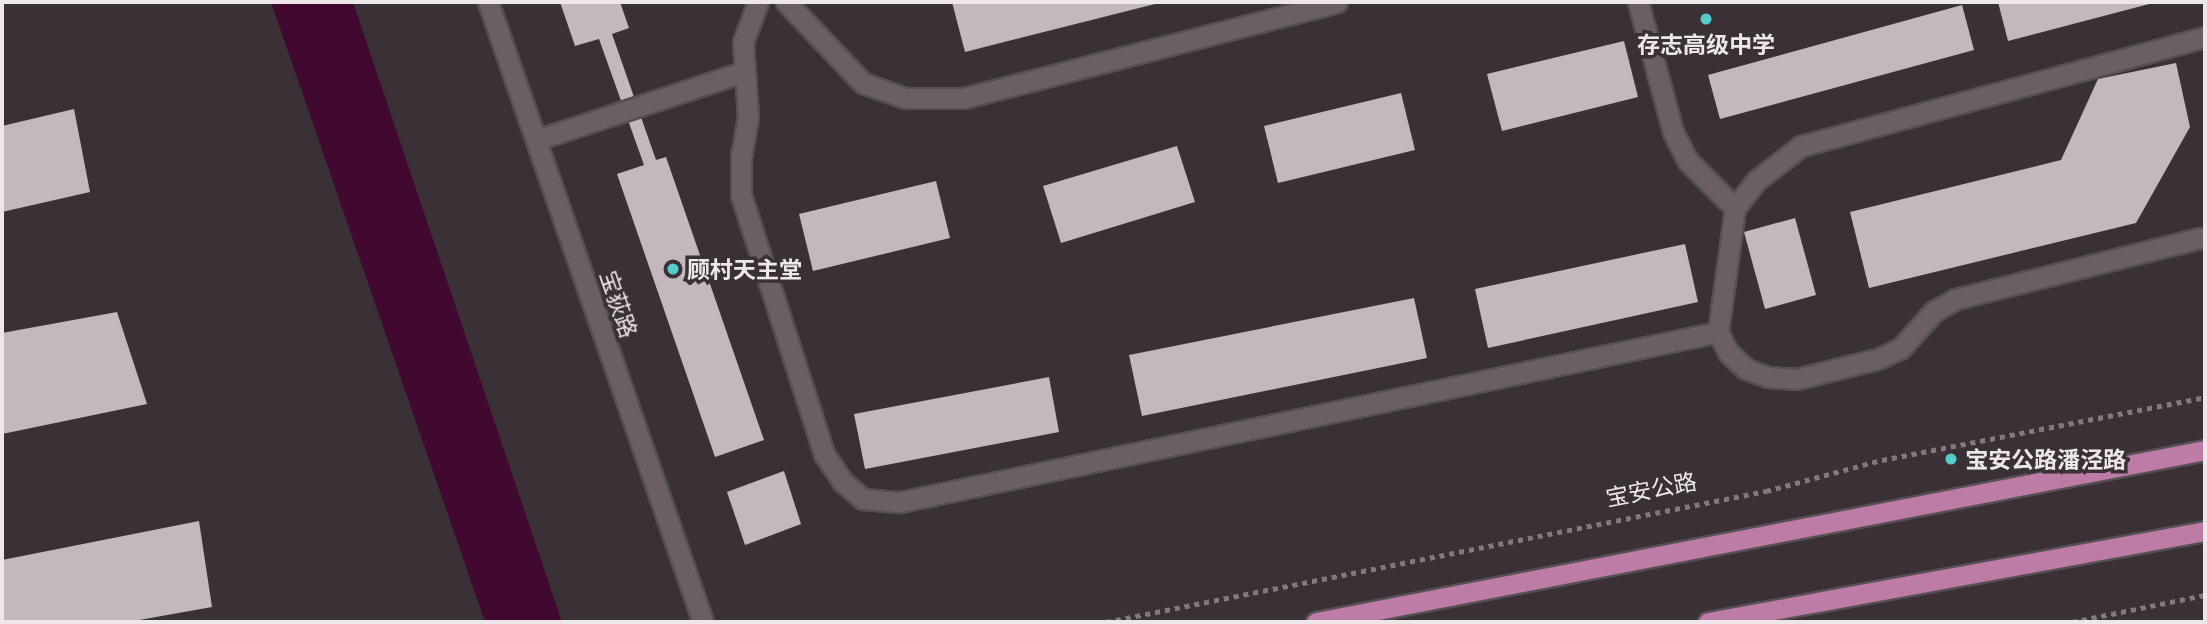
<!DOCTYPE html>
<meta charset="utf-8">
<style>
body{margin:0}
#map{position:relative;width:2207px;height:624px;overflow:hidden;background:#3a3136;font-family:"Open Sans","Noto Sans SC",sans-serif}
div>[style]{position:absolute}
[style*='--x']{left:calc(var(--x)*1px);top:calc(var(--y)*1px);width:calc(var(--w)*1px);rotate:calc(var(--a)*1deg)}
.water>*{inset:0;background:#410830}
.building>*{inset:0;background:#c4b8bf}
.path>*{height:4.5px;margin-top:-2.25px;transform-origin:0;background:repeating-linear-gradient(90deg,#81797e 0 5px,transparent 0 10px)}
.roads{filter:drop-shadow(2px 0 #564f53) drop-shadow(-2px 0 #564f53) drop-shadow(0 2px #564f53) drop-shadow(0 -2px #564f53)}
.service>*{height:19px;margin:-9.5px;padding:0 9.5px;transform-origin:9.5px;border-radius:9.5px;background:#695f65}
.minor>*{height:19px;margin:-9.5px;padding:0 9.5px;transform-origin:9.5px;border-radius:9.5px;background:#695f65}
.primary>*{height:19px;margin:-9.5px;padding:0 9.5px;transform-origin:9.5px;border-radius:9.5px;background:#bc7ca5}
.dots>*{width:19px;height:19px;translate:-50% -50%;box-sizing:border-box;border:4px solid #3a3136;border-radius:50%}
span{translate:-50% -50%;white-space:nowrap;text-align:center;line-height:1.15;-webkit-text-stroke:7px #3a3136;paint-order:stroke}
.poi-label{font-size:23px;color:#ede7ea;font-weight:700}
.left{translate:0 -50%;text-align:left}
.street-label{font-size:23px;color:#ede7ea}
.frame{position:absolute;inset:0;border:4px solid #ede7ea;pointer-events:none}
</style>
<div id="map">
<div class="water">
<div style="clip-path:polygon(271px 2px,353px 2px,562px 622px,485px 622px)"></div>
</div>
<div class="building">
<div style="clip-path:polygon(560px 2px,620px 2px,629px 28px,612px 34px,656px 160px,666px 157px,764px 440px,715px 457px,617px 174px,644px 165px,599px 39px,575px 46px)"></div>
<div style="clip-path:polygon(952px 2px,1159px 2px,1159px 3px,965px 52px)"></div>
<div style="clip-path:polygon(1998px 2px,2153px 2px,2153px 3px,2008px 41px)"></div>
<div style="clip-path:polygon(1962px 5px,1974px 50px,1720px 119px,1708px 75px)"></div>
<div style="clip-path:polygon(1624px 41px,1638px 97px,1502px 131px,1487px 74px)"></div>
<div style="clip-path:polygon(2176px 63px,2190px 127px,2136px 223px,1869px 288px,1850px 212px,2061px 160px,2098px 79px)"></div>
<div style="clip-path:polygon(1401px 93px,1415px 150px,1278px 183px,1264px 126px)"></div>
<div style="clip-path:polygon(74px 109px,90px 192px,2px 212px,2px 126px)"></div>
<div style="clip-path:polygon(1177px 146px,1195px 202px,1061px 243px,1043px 186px)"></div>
<div style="clip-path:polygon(936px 181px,950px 238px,813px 271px,799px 214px)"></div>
<div style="clip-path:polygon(1795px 218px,1816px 295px,1765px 309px,1744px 232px)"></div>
<div style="clip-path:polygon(1685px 244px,1698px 302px,1488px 348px,1475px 289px)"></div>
<div style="clip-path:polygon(1414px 298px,1427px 358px,1142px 416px,1129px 355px)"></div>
<div style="clip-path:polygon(117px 312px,147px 404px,2px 434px,2px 333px)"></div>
<div style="clip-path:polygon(1049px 377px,1059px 432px,865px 469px,854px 414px)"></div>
<div style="clip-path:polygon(784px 471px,801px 524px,745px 545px,727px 492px)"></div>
<div style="clip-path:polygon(199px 521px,212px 607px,128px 622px,2px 622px,2px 560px)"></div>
</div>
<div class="path">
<div style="--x:1106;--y:622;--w:673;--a:-11.23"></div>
<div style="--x:1766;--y:491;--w:120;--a:-15"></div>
<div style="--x:1882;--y:460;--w:329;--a:-11"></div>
<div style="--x:2072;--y:622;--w:136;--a:-11.5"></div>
</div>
<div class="roads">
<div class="service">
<div style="--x:758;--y:2;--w:43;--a:110.6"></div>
<div style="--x:743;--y:42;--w:75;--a:86.2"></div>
<div style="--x:748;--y:117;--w:39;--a:100"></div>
<div style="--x:741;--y:155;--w:40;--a:90"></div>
<div style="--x:741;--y:195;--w:272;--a:72.2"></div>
<div style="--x:824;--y:454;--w:32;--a:56"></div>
<div style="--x:842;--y:481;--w:28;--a:41"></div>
<div style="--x:863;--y:499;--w:37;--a:5"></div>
<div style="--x:900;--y:502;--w:835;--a:-11.74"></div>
<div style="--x:786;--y:2;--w:112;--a:46.5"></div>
<div style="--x:863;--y:83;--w:45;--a:19.7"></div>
<div style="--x:905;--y:98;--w:59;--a:0"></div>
<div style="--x:964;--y:98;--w:385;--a:-14.4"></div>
<div style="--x:1638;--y:2;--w:135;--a:74.9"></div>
<div style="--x:1673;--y:132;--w:33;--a:63"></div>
<div style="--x:1688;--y:161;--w:66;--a:45"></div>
<div style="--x:2200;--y:238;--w:252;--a:166"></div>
<div style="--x:1956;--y:299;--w:25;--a:151"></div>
<div style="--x:1934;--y:311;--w:50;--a:131.7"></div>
<div style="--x:1901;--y:348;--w:26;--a:155"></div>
<div style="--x:1877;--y:359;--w:83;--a:166.1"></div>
<div style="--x:1796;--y:379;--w:28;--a:-176"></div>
<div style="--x:1768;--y:377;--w:23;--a:-160"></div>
<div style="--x:1746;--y:369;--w:25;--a:-137"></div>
<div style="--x:1728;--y:352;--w:22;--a:-117"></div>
<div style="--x:1718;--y:332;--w:125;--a:-82.2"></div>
<div style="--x:1735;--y:208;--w:36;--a:-52"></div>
<div style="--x:1757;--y:180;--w:56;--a:-37.7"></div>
<div style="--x:1801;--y:146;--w:418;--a:-15.1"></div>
</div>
<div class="minor">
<div style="--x:488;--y:2;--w:656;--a:70.87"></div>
<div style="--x:536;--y:140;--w:218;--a:-18.2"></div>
</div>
<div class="primary">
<div style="--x:1316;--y:622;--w:905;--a:-10.95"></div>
<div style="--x:1708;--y:622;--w:505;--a:-10.38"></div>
</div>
</div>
<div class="dots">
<div style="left:1706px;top:19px;background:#53cdca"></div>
<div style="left:673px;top:269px;background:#53cdca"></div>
<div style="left:1951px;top:459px;background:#53cdca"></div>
</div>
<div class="poi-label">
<span style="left:1706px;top:44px">存志高级中学</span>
<span class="left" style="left:687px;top:269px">顾村天主堂</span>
<span class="left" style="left:1965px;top:459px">宝安公路潘泾路</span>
</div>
<div class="street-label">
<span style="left:619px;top:304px;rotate:71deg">宝荻路</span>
<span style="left:1651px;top:489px;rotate:-11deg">宝安公路</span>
</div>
<div class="frame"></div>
</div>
